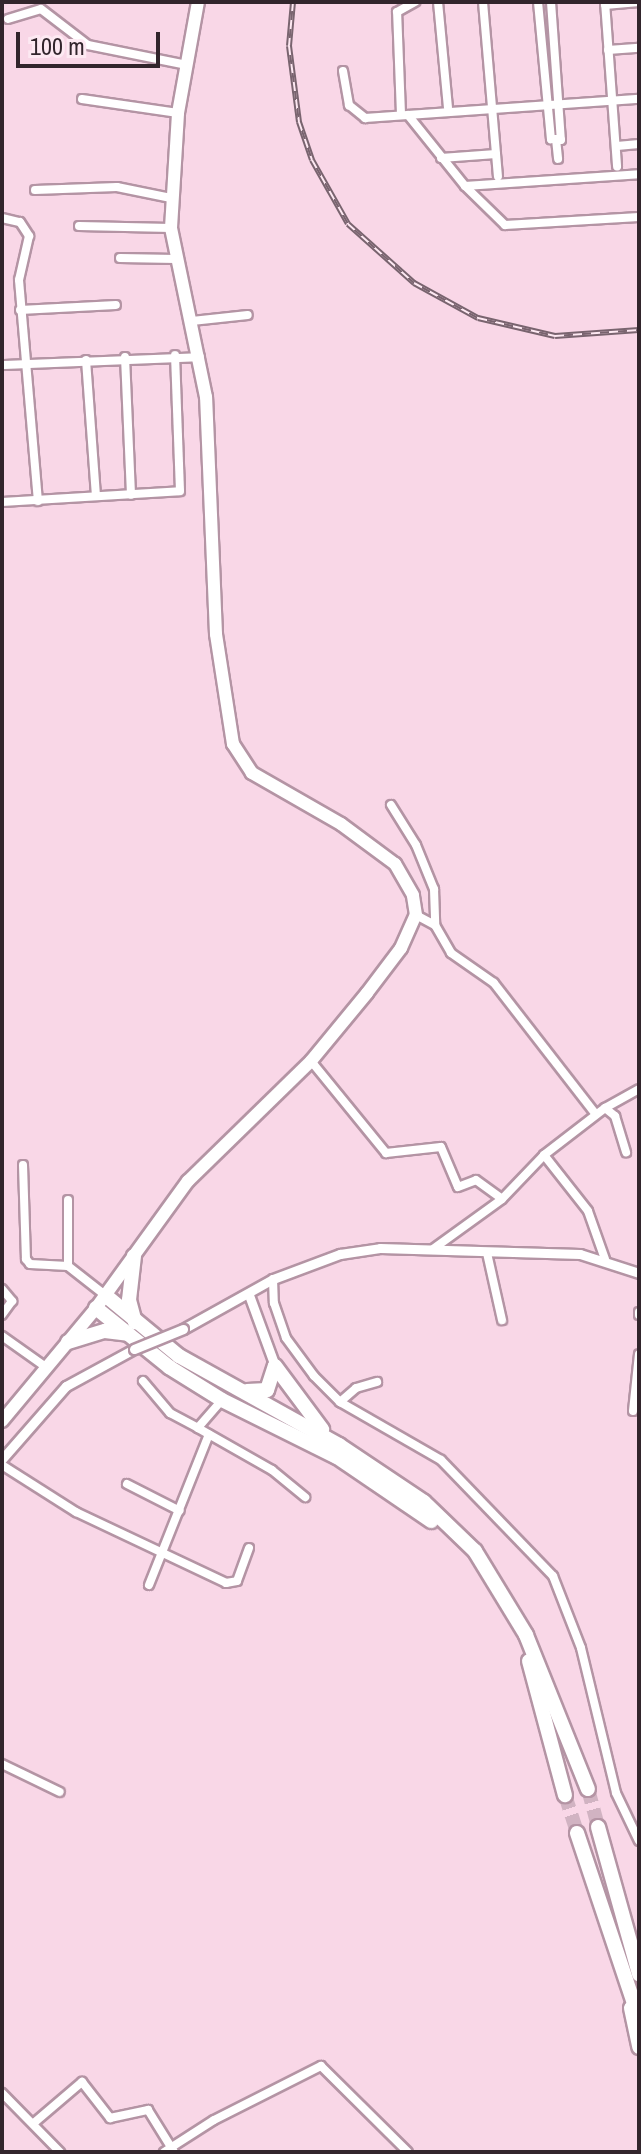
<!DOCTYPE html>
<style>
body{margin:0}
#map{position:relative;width:641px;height:2154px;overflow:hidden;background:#f9d7e7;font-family:"Archivo Narrow",sans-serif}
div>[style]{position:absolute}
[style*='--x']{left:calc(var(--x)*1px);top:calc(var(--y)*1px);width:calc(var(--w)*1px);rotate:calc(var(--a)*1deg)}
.motorway-tunnel>*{height:14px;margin-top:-7px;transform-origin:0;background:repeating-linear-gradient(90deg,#d1b3c2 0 14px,transparent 0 21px)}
.roads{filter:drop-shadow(2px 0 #b494a4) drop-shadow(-2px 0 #b494a4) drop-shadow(0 2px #b494a4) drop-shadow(0 -2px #b494a4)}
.minor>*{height:8px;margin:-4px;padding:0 4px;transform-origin:4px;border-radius:4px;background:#fff}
.tertiary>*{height:9px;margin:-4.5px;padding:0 4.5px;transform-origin:4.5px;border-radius:4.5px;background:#fff}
.trunk>*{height:12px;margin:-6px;padding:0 6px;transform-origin:6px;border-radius:6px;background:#fff}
.motorway>*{height:14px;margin:-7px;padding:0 7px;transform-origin:7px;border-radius:7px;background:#fff}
.rail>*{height:6px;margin-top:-3px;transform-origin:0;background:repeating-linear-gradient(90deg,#fde9f2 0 9px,#79646f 0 18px);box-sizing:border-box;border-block:2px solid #79646f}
.bridges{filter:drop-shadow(2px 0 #b494a4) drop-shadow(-2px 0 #b494a4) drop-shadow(0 2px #b494a4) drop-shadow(0 -2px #b494a4)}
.tertiary-bridge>*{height:9px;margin:-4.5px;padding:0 4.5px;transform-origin:4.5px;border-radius:4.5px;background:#fff}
span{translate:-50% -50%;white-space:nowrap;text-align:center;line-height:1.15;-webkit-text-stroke:8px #fde9f2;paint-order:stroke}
.frame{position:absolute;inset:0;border:4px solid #32252c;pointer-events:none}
.scale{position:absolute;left:16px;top:32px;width:144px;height:36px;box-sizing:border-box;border:4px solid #32252c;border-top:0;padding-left:10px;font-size:24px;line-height:28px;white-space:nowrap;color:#32252c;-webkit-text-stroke:6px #fde9f2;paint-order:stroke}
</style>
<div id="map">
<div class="motorway-tunnel">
<div style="--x:588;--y:1789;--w:39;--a:75"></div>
<div style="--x:565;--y:1795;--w:40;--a:72"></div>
</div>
<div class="roads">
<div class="minor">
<div style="--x:438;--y:2;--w:106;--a:84.6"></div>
<div style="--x:483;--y:2;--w:175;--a:85.1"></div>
<div style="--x:538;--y:2;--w:138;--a:84.6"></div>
<div style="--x:551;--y:139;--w:5;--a:0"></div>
<div style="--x:556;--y:139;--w:20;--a:84"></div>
<div style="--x:551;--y:2;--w:138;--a:85.9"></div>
<div style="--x:561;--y:140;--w:5;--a:-169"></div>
<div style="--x:605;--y:2;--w:165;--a:85.8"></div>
<div style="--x:605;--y:5;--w:34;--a:-5"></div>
<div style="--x:8;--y:19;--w:34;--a:-17"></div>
<div style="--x:41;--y:9;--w:59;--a:37.5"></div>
<div style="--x:88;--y:45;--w:101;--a:11.4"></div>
<div style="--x:608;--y:50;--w:31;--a:-4"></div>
<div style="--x:343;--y:71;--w:35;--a:80"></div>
<div style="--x:349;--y:105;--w:21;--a:39"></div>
<div style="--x:365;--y:118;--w:275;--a:-4"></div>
<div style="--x:82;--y:99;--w:97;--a:8.3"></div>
<div style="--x:401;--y:114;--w:102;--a:-92.2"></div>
<div style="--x:397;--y:12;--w:21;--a:-29"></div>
<div style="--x:408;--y:115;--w:91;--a:51.2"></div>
<div style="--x:465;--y:186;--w:56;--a:44.3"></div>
<div style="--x:505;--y:225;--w:134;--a:-3.4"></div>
<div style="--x:617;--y:146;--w:22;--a:-5"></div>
<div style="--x:441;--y:158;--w:55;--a:-4.2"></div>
<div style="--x:465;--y:186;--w:174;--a:-3.9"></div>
<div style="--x:35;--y:190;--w:82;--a:-2.1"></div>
<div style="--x:117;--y:187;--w:55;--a:11.5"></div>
<div style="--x:2;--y:218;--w:18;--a:13"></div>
<div style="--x:20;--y:222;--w:17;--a:57"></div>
<div style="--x:29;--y:236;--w:45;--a:102.8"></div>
<div style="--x:19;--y:280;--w:222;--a:85.1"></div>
<div style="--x:79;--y:226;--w:92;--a:1.2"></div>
<div style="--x:120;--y:258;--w:56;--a:1"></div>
<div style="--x:20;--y:310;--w:96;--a:-3"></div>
<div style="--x:192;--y:321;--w:56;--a:-6.1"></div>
<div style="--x:125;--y:357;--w:138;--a:87.5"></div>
<div style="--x:86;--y:360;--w:136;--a:85.8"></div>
<div style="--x:2;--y:365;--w:198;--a:-2.3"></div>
<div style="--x:2;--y:502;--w:178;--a:-3.5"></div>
<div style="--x:180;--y:491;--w:136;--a:-92.1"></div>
<div style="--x:391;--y:805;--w:47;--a:58"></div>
<div style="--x:416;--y:845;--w:48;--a:67.8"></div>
<div style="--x:434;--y:889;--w:36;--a:88"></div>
<div style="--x:416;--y:915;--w:21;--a:28"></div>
<div style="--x:435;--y:925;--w:32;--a:60"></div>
<div style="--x:451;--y:953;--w:52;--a:34.9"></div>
<div style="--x:494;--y:983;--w:163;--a:52.2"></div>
<div style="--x:311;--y:1061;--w:119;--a:50.8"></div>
<div style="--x:386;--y:1153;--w:55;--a:-6.2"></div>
<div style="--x:441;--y:1147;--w:43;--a:67"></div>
<div style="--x:458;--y:1187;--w:19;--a:-21"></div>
<div style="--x:476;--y:1180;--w:32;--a:36"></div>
<div style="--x:502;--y:1199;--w:61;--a:-46.3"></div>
<div style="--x:544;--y:1155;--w:71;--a:51.8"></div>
<div style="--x:588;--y:1211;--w:51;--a:70.5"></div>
<div style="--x:605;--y:1108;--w:39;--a:-29"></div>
<div style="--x:544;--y:1155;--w:77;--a:-37.6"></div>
<div style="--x:605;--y:1108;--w:13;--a:39"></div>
<div style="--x:615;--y:1116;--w:38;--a:73"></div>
<div style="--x:23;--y:1165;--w:94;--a:88.2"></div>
<div style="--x:26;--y:1259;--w:6;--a:51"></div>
<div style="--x:30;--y:1264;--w:38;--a:3"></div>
<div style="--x:68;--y:1200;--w:66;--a:90"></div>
<div style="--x:68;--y:1266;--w:47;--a:38.1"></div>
<div style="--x:433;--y:1249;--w:85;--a:-35.9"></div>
<div style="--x:487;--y:1253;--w:69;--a:77.4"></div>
<div style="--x:273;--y:1279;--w:24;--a:88"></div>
<div style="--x:274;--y:1303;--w:37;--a:71"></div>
<div style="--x:286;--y:1338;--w:47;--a:53.6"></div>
<div style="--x:314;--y:1376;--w:37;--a:45"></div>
<div style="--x:340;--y:1402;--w:116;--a:29.9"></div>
<div style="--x:441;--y:1460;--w:161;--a:46"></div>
<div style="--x:553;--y:1576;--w:77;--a:68.7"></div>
<div style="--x:581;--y:1648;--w:149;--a:76.4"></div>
<div style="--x:616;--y:1793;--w:53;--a:64.4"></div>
<div style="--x:2;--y:1289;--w:16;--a:50"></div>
<div style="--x:12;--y:1301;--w:17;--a:126"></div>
<div style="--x:639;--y:1312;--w:3;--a:90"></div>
<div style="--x:2;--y:1336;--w:55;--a:35.4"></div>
<div style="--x:143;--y:1381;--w:42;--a:49.8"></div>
<div style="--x:170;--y:1413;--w:32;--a:28"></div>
<div style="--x:222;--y:1400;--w:37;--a:131"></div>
<div style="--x:198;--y:1428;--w:85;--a:29.6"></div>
<div style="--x:272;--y:1470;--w:43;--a:39.3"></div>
<div style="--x:340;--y:1402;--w:21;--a:-41"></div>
<div style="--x:356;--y:1388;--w:22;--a:-16"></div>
<div style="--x:633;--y:1411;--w:57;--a:-84"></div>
<div style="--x:2;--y:1465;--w:88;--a:32.4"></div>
<div style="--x:76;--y:1512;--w:166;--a:25.3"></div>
<div style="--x:226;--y:1583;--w:11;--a:-10"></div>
<div style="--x:237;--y:1581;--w:35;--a:-70"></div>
<div style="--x:127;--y:1484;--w:59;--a:27"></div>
<div style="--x:149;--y:1585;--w:162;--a:-68.3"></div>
<div style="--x:2;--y:1764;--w:64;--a:25.8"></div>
<div style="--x:2;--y:2093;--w:83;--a:45.5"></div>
<div style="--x:35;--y:2122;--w:62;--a:-40.4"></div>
<div style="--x:82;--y:2082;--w:46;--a:52.1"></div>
<div style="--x:110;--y:2118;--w:39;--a:-12"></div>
<div style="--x:148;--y:2110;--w:49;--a:58.2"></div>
<div style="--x:164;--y:2152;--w:59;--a:-32.6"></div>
<div style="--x:214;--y:2120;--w:120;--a:-26.8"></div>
<div style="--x:321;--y:2066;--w:122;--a:44.7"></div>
</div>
<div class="tertiary">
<div style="--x:249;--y:1295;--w:76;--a:69.9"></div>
<div style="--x:183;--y:1329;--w:103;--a:-29.1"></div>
<div style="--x:273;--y:1279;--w:72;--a:-20.5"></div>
<div style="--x:340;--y:1254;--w:40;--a:-8.5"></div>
<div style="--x:380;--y:1248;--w:200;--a:1.7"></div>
<div style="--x:580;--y:1254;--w:62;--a:17.9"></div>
<div style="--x:2;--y:1459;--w:97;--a:-48.8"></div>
<div style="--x:66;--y:1386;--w:77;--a:-28.6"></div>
</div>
<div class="trunk">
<div style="--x:2;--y:1421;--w:147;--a:-50.2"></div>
<div style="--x:96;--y:1308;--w:157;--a:-54.1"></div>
<div style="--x:188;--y:1181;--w:172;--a:-44.3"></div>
<div style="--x:311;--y:1061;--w:88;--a:-50.5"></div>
<div style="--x:367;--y:993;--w:56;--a:-52.9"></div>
<div style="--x:401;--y:948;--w:36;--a:-66"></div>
<div style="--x:416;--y:915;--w:20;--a:-99"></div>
<div style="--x:413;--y:895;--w:36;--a:-120"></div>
<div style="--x:395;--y:864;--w:67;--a:-143.5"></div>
<div style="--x:341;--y:824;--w:103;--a:-150.2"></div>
<div style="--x:252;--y:773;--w:35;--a:-123"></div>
<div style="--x:233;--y:744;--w:111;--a:-98.8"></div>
<div style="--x:216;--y:634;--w:237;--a:-92.4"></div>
<div style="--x:206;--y:397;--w:173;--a:-101.7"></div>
<div style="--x:171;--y:228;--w:115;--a:-86.5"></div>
<div style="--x:178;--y:113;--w:113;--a:-79.8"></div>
</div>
<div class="motorway">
<div style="--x:134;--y:1256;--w:44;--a:96.5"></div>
<div style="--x:129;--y:1300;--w:23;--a:75"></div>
<div style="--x:105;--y:1295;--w:96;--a:39.5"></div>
<div style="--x:179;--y:1356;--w:183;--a:29.1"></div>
<div style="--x:339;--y:1445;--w:102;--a:33.8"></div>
<div style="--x:424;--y:1502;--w:71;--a:43.9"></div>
<div style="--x:475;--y:1551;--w:98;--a:58.7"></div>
<div style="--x:526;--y:1635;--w:166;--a:68.1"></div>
<div style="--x:96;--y:1308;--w:94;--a:38.9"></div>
<div style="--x:169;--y:1367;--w:62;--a:31.9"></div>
<div style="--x:222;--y:1400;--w:128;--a:26.4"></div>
<div style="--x:337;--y:1457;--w:114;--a:34.2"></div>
<div style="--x:68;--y:1342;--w:39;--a:-17"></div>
<div style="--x:105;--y:1331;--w:23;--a:7"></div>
<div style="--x:275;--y:1366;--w:79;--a:53.3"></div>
<div style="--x:247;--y:1391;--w:20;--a:-3"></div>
<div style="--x:267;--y:1390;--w:25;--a:-72"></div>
<div style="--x:529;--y:1661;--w:139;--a:75"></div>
<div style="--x:598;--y:1827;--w:153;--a:74.4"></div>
<div style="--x:577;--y:1833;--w:195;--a:71.5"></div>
<div style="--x:631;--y:2008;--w:40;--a:78"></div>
</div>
</div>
<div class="rail">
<div style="--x:293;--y:2;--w:44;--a:95.2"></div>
<div style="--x:289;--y:46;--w:77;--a:82.5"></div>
<div style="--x:299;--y:122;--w:40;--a:71.1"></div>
<div style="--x:312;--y:160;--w:73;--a:60.6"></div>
<div style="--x:348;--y:224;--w:89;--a:41.8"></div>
<div style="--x:414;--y:283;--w:73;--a:28.7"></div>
<div style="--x:478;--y:318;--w:79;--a:13.2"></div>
<div style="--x:555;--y:336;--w:84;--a:-4.1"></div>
</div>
<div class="bridges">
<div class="tertiary-bridge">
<div style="--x:134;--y:1349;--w:53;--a:-22.2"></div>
</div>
</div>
<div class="frame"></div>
<div class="scale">100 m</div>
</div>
